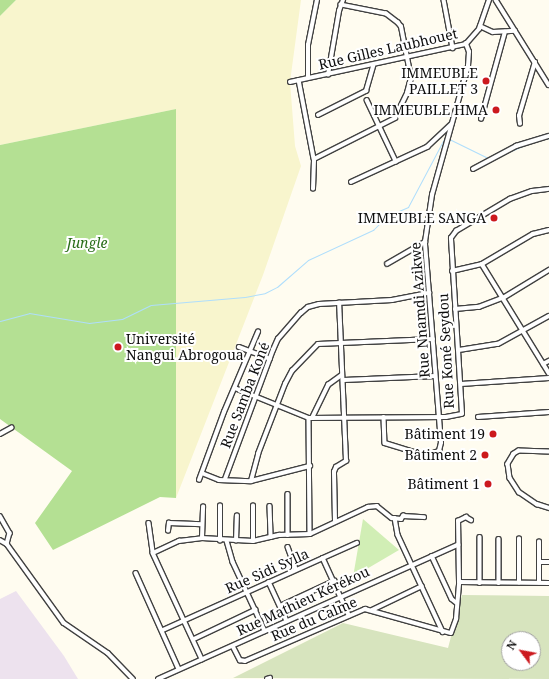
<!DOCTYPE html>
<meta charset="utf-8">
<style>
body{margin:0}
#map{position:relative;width:549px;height:679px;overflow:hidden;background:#fffcf0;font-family:"Noto Serif",serif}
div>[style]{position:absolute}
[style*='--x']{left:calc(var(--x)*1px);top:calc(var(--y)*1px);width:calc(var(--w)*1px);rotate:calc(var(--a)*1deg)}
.industrial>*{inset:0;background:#ede2ee}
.farmland>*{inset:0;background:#f8f5cd}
.green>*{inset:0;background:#d1eeb5}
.forest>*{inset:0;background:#b4e093}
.cemetery>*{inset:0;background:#d7e4be}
.stream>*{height:1px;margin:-0.5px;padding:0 0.5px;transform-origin:0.5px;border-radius:0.5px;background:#afdefc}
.roads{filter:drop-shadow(1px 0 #414141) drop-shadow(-1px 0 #414141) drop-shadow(0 1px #414141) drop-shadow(0 -1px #414141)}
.street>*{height:3.5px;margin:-1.75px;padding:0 1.75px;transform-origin:1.75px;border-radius:1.75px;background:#fff}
.dots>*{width:11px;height:11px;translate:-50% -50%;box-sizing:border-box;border:2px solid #fff;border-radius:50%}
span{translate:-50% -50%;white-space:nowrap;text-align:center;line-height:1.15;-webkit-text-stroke:4px #fff;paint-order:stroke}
.street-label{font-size:14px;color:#0e0e0e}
.poi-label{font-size:14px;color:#0e0e0e}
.right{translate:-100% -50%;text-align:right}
.left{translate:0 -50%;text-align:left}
.park-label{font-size:14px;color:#286d18;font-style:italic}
.north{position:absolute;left:501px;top:631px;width:40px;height:40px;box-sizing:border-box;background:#fff;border:1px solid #9f9f9f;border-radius:50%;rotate:302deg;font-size:11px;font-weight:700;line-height:16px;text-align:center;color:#0e0e0e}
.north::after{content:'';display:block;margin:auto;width:14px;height:18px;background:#cc191e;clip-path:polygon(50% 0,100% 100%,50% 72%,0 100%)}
</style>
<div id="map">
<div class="industrial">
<div style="clip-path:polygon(16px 591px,64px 656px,78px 679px,0 679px,0 599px)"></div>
</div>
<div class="farmland">
<div style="clip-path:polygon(16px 0,301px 0,290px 82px,295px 146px,301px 166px,263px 275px,176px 498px,176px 109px,0 145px,0 16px)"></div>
</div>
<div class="green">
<div style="clip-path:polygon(363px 519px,399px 550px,353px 577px)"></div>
</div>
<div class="forest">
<div style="clip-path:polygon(0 0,16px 0,0 16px)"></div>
<div style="clip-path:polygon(176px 109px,176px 498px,160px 497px,53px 550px,35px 523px,72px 471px,0 419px,0 145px)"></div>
</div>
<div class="cemetery">
<div style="clip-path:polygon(evenodd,462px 595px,549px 596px,549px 679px,233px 678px,343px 623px,448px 648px,462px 595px,509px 639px,533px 639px,533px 663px,509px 663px,509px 639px)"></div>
</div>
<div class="stream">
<div style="--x:545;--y:139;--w:4;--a:-14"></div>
<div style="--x:504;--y:154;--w:21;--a:-23"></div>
<div style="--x:0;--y:321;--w:30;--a:-15"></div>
<div style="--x:29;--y:313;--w:61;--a:9.5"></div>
<div style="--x:89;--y:323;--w:33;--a:-7"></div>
<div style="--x:122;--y:319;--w:32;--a:-26"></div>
<div style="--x:151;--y:305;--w:94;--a:-4.9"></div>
<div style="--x:245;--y:297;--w:20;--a:-11"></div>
<div style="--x:265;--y:293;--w:13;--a:-27"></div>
<div style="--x:277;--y:287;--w:41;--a:-41.1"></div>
<div style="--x:308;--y:260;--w:72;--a:-24.8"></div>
<div style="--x:373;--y:230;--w:20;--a:-45"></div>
<div style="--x:387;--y:216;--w:23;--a:-23"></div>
<div style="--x:408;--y:207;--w:79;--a:-62.1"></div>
<div style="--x:445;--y:137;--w:50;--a:26.1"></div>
</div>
<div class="roads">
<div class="street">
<div style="--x:444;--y:0;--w:49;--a:79.4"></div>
<div style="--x:496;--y:0;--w:100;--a:58.1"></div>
<div style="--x:480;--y:26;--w:14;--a:25"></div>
<div style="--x:493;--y:32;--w:22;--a:-3"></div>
<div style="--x:328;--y:75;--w:65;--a:-80.2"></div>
<div style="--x:339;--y:11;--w:12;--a:-70"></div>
<div style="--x:308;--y:78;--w:33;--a:-90"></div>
<div style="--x:308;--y:45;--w:46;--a:-78.7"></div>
<div style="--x:299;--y:80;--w:80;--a:79.2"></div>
<div style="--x:290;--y:82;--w:180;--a:-12.2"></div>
<div style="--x:466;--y:44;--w:20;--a:-49"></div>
<div style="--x:479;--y:29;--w:31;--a:-71"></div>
<div style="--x:367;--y:100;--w:68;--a:64.6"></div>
<div style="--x:318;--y:115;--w:54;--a:-26.6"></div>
<div style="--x:366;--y:91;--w:26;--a:-74"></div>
<div style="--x:481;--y:119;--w:90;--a:-74.6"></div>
<div style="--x:520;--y:124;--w:8;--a:-97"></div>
<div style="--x:519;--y:116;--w:56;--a:-73.5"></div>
<div style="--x:473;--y:169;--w:49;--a:-28.1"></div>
<div style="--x:516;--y:146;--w:34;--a:-17"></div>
<div style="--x:351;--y:182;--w:84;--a:-24.7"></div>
<div style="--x:427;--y:147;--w:33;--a:-43"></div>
<div style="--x:313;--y:189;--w:30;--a:-88"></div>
<div style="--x:314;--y:159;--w:91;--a:-26.8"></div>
<div style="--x:395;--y:118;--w:28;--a:-64"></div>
<div style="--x:407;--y:93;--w:16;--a:-75"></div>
<div style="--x:411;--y:78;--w:52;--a:-101.1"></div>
<div style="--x:401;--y:27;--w:5;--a:-127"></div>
<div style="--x:398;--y:23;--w:15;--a:-143"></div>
<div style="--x:386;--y:14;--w:46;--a:-168.7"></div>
<div style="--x:387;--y:264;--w:44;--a:-30.1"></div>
<div style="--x:482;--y:264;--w:128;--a:58.4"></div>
<div style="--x:452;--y:271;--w:31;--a:-13"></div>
<div style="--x:482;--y:264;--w:59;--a:-30.5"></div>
<div style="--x:533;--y:234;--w:16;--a:-14"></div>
<div style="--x:455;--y:309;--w:24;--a:-5"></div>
<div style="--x:479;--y:307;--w:26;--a:-21"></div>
<div style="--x:503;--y:298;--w:54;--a:-31.3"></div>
<div style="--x:239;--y:347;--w:33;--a:21"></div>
<div style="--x:459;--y:350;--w:39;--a:-9"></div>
<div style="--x:498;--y:344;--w:58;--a:-28.8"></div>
<div style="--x:543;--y:364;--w:7;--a:-27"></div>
<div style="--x:344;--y:380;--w:91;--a:-2.5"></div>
<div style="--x:461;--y:384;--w:88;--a:-3.9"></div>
<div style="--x:235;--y:388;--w:80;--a:22.1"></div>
<div style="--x:309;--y:418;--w:137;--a:-0.4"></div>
<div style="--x:446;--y:417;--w:16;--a:-11"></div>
<div style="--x:462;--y:414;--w:176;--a:-93.6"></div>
<div style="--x:451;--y:238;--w:9;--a:-54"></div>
<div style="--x:456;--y:231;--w:63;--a:-30.7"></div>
<div style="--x:510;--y:199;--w:23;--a:-20"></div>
<div style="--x:532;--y:191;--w:17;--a:-7"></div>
<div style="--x:384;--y:417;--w:26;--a:88"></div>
<div style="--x:385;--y:443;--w:34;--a:17"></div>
<div style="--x:418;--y:453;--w:13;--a:4"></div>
<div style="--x:431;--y:454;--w:9;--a:-21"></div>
<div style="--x:439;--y:451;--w:8;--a:-76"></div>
<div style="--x:441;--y:443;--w:202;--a:-94.6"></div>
<div style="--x:425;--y:242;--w:48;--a:-81.5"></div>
<div style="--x:432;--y:195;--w:134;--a:-74.4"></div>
<div style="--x:468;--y:66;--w:14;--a:-86"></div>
<div style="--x:469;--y:52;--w:9;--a:-111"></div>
<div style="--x:478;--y:417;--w:71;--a:-4"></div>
<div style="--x:309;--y:418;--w:116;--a:89.5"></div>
<div style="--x:312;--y:418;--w:37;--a:-64"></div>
<div style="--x:328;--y:385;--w:17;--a:-36"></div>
<div style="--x:0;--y:434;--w:13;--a:-29"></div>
<div style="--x:549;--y:452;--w:30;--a:-178"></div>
<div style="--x:519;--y:451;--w:6;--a:149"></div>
<div style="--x:514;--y:454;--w:12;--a:121"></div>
<div style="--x:508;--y:464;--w:14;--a:82"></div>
<div style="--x:510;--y:478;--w:17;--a:57"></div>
<div style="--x:519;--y:492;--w:22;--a:34"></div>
<div style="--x:537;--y:504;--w:13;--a:18"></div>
<div style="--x:202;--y:473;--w:18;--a:22"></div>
<div style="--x:219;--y:480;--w:32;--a:2"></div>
<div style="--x:251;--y:481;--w:61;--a:-14.3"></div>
<div style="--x:225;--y:479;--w:138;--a:-69.6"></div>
<div style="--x:273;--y:350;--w:12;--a:-66"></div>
<div style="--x:278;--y:339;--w:35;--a:-49"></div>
<div style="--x:301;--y:313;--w:9;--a:-41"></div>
<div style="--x:308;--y:307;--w:11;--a:-15"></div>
<div style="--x:319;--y:304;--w:73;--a:-3.1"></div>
<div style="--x:392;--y:300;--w:38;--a:-11"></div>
<div style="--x:199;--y:480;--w:72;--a:-69.8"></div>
<div style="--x:224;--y:412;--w:87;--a:-67"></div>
<div style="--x:251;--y:481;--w:28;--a:-75"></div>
<div style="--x:258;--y:454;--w:75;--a:-68.9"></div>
<div style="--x:285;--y:384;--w:15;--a:-62"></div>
<div style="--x:292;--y:371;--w:37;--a:-46"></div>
<div style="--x:318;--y:344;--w:115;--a:-2.5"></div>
<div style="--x:288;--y:494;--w:41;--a:90"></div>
<div style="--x:270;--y:506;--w:31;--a:88"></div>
<div style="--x:0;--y:516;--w:20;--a:60"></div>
<div style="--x:10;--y:533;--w:11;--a:105"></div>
<div style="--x:395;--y:518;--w:17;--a:80"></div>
<div style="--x:398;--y:535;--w:107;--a:65.1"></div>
<div style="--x:335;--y:521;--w:49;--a:-91.2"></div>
<div style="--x:334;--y:472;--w:5;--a:-68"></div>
<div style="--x:336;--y:467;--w:12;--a:-31"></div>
<div style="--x:346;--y:461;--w:158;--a:-92.5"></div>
<div style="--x:149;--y:523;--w:30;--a:82"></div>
<div style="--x:153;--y:553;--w:117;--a:65.2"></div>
<div style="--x:168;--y:531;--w:8;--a:-83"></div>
<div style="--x:169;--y:523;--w:33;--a:2"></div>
<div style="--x:480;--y:537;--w:46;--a:90"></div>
<div style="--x:202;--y:538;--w:31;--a:-88"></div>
<div style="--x:499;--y:539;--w:44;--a:90"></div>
<div style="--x:0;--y:540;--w:8;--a:30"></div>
<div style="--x:7;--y:544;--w:97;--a:54.2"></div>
<div style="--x:64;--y:623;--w:53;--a:34.3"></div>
<div style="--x:108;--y:653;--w:36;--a:46"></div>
<div style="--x:220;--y:541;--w:35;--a:-90"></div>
<div style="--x:227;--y:541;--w:22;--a:74"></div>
<div style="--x:233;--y:562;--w:76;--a:65.1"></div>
<div style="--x:236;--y:541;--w:25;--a:-88"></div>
<div style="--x:253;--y:541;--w:35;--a:-90"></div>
<div style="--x:288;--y:547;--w:23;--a:70"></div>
<div style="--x:153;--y:553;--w:29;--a:-25"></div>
<div style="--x:179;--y:541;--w:23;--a:-7"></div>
<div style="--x:202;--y:538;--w:51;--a:3.4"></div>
<div style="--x:253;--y:541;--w:27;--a:-13"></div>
<div style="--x:279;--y:535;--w:31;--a:-2"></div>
<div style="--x:310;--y:534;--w:64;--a:-25"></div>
<div style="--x:368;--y:507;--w:9;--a:-6"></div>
<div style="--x:377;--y:506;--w:19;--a:39"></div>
<div style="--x:392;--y:518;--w:9;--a:6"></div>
<div style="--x:401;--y:519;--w:4;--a:-56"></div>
<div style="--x:403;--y:516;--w:21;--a:3"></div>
<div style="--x:432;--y:556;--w:47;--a:65.1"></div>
<div style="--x:452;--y:599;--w:6;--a:39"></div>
<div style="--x:323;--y:558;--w:37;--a:-24"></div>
<div style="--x:539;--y:562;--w:10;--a:0"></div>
<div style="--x:136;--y:573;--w:105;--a:65.9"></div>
<div style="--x:269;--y:582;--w:43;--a:65.2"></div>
<div style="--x:459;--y:582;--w:90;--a:0.6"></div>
<div style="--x:519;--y:583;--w:44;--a:-90"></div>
<div style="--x:539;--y:583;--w:41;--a:-90"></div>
<div style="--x:280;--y:606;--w:60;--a:-24.8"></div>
<div style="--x:372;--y:610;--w:55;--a:-25.6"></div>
<div style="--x:163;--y:630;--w:175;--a:-24.2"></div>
<div style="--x:323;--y:558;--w:63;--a:65.5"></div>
<div style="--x:194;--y:639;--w:68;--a:-25.4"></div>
<div style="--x:233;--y:646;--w:16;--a:63"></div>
<div style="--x:240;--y:660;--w:5;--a:11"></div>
<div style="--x:245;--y:661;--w:131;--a:-23.4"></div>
<div style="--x:365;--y:609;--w:89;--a:15.6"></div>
<div style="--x:451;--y:633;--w:15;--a:-70"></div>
<div style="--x:456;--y:619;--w:37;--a:-85"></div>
<div style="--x:459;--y:582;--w:61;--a:-90.9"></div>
<div style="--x:458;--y:521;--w:9;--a:-27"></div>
<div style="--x:466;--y:517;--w:6;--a:31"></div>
<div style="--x:158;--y:679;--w:329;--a:-24.1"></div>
<div style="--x:267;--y:679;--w:3;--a:-18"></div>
</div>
</div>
<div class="dots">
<div style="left:486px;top:81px;background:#cc191e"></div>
<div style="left:496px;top:110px;background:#cc191e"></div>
<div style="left:494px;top:218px;background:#cc191e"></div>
<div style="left:118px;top:347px;background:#cc191e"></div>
<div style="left:493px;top:434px;background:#cc191e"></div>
<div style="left:485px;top:455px;background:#cc191e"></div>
<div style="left:488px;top:484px;background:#cc191e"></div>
</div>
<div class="street-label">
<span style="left:388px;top:49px;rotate:-13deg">Rue Gilles Laubhouet</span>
<span style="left:420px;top:310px;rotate:-94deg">Rue Nnamdi Azikwe</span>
<span style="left:446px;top:351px;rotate:-93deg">Rue Koné Seydou</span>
<span style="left:245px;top:395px;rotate:-69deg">Rue Samba Koné</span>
<span style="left:267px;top:571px;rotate:-24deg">Rue Sidi Sylla</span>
<span style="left:303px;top:601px;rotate:-25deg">Rue Mathieu Kérékou</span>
<span style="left:314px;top:619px;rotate:-23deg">Rue du Calme</span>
</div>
<div class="poi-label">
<span class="right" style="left:478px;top:81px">IMMEUBLE<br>PAILLET 3</span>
<span class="right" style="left:488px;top:110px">IMMEUBLE HMA</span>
<span class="right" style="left:486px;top:218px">IMMEUBLE SANGA</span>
<span class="left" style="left:126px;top:347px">Université<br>Nangui Abrogoua</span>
<span class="right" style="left:485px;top:434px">Bâtiment 19</span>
<span class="right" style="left:477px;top:455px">Bâtiment 2</span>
<span class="right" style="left:480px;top:484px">Bâtiment 1</span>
</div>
<div class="park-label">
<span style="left:87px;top:243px">Jungle</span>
</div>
<div class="north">N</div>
</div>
